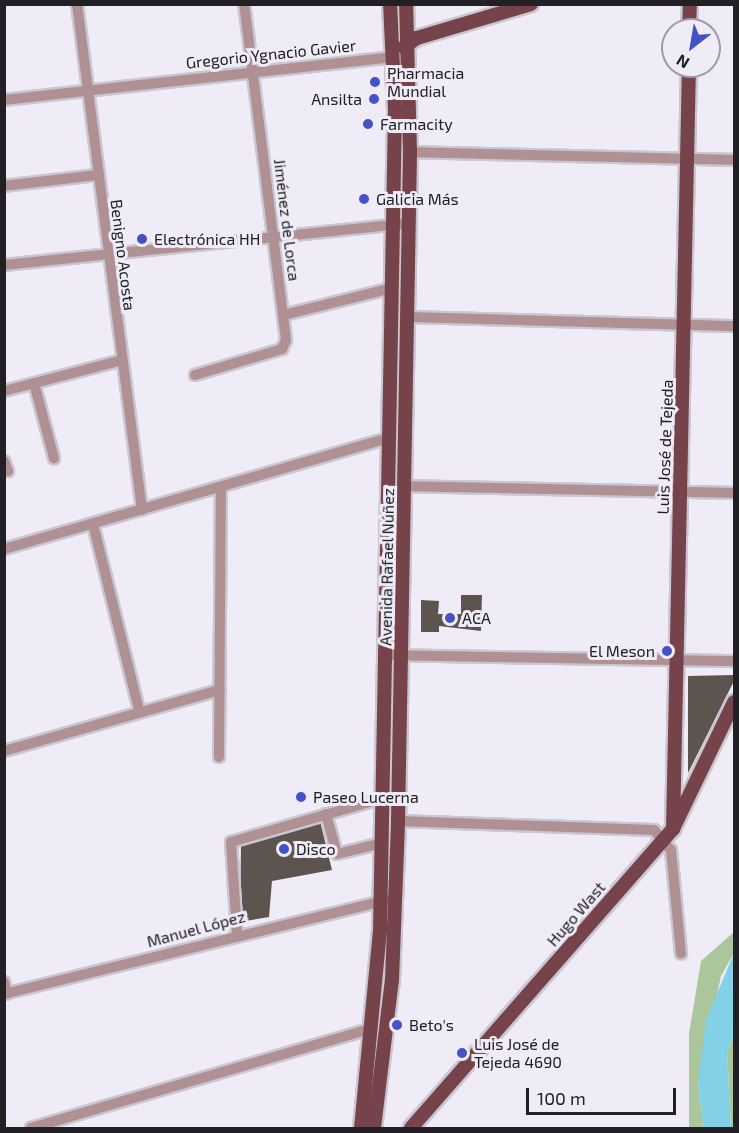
<!DOCTYPE html>
<meta charset="utf-8">
<style>
body{margin:0}
#map{position:relative;width:739px;height:1133px;overflow:hidden;background:#efecf7;font-family:"Exo 2",sans-serif}
div>[style]{position:absolute}
[style*='--x']{left:calc(var(--x)*1px);top:calc(var(--y)*1px);width:calc(var(--w)*1px);rotate:calc(var(--a)*1deg)}
.green>*{inset:0;background:#abc69d}
.water>*{inset:0;background:#82d1e6}
.building>*{inset:0;background:#5e544f}
.roads{filter:drop-shadow(2px 0 #cac7d1) drop-shadow(-2px 0 #cac7d1) drop-shadow(0 2px #cac7d1) drop-shadow(0 -2px #cac7d1)}
.minor>*{height:10px;margin:-5px;padding:0 5px;transform-origin:5px;border-radius:5px;background:#af9093}
.major>*{height:14px;margin:-7px;padding:0 7px;transform-origin:7px;border-radius:7px;background:#76434a}
.dots>*{width:16px;height:16px;translate:-50% -50%;box-sizing:border-box;border:3px solid #efecf7;border-radius:50%}
span{translate:-50% -50%;white-space:nowrap;text-align:center;line-height:1.15;-webkit-text-stroke:6px #efecf7;paint-order:stroke}
.street-label{font-size:16px;color:#212024}
.poi-label{font-size:16px;color:#212024}
.left{translate:0 -50%;text-align:left}
.right{translate:-100% -50%;text-align:right}
.frame{position:absolute;inset:0;border:6px solid #212024;pointer-events:none}
.north{position:absolute;left:661px;top:18px;width:60px;height:60px;box-sizing:border-box;background:#efecf7;border:2px solid #9d9aa3;border-radius:50%;rotate:211deg;font-size:16px;font-weight:700;line-height:24px;text-align:center;color:#212024}
.north::after{content:'';display:block;margin:auto;width:21px;height:27px;background:#4352c6;clip-path:polygon(50% 0,100% 100%,50% 72%,0 100%)}
.scale{position:absolute;left:526px;top:1088px;width:150px;height:27px;box-sizing:border-box;border:3px solid #212024;border-top:0;padding-left:8px;font-size:18px;line-height:21px;white-space:nowrap;color:#212024;-webkit-text-stroke:4px #efecf7;paint-order:stroke}
</style>
<div id="map">
<div class="green">
<div style="clip-path:polygon(734px 932px,734px 953px,721px 976px,698px 1086px,704px 1128px,689px 1128px,689px 1034px,701px 961px)"></div>
<div style="clip-path:polygon(734px 1035px,734px 1128px,731px 1128px,727px 1051px)"></div>
</div>
<div class="water">
<div style="clip-path:polygon(734px 953px,734px 1035px,727px 1051px,731px 1128px,704px 1128px,698px 1086px,706px 1020px)"></div>
</div>
<div class="building">
<div style="clip-path:polygon(461px 595px,482px 595px,481px 631px,439px 626px,439px 632px,421px 632px,421px 600px,439px 601px,438px 614px,461px 614px)"></div>
<div style="clip-path:polygon(734px 675px,734px 681px,688px 773px,688px 676px)"></div>
<div style="clip-path:polygon(320px 821px,332px 870px,272px 881px,269px 917px,240px 922px,241px 845px)"></div>
</div>
<div class="roads">
<div class="minor">
<div style="--x:77;--y:4;--w:510;--a:82.68"></div>
<div style="--x:4;--y:100;--w:392;--a:-6.3"></div>
<div style="--x:410;--y:152;--w:324;--a:1.4"></div>
<div style="--x:4;--y:186;--w:95;--a:-6.7"></div>
<div style="--x:4;--y:265;--w:405;--a:-5.9"></div>
<div style="--x:284;--y:315;--w:111;--a:-14"></div>
<div style="--x:406;--y:317;--w:328;--a:1.6"></div>
<div style="--x:195;--y:375;--w:91;--a:-16.6"></div>
<div style="--x:282;--y:349;--w:10;--a:-66"></div>
<div style="--x:286;--y:340;--w:339;--a:-97.1"></div>
<div style="--x:34;--y:383;--w:78;--a:75.1"></div>
<div style="--x:4;--y:391;--w:122;--a:-14.7"></div>
<div style="--x:4;--y:461;--w:11;--a:68"></div>
<div style="--x:404;--y:486;--w:330;--a:1.2"></div>
<div style="--x:93;--y:524;--w:192;--a:76.1"></div>
<div style="--x:4;--y:549;--w:401;--a:-16.1"></div>
<div style="--x:386;--y:655;--w:348;--a:1"></div>
<div style="--x:4;--y:751;--w:224;--a:-15.8"></div>
<div style="--x:219;--y:757;--w:270;--a:-89.6"></div>
<div style="--x:326;--y:814;--w:41;--a:74.6"></div>
<div style="--x:337;--y:854;--w:46;--a:-13.7"></div>
<div style="--x:398;--y:821;--w:256;--a:2"></div>
<div style="--x:654;--y:830;--w:26;--a:50"></div>
<div style="--x:671;--y:850;--w:104;--a:84.5"></div>
<div style="--x:237;--y:933;--w:91;--a:-93.8"></div>
<div style="--x:231;--y:842;--w:158;--a:-16.1"></div>
<div style="--x:4;--y:982;--w:12;--a:76"></div>
<div style="--x:4;--y:994;--w:395;--a:-13.8"></div>
<div style="--x:31;--y:1128;--w:355;--a:-16.3"></div>
</div>
<div class="major">
<div style="--x:689;--y:30;--w:26;--a:-88"></div>
<div style="--x:404;--y:47;--w:16;--a:-35"></div>
<div style="--x:417;--y:38;--w:119;--a:-16.6"></div>
<div style="--x:673;--y:829;--w:763;--a:-88.8"></div>
<div style="--x:361;--y:1128;--w:198;--a:-84.5"></div>
<div style="--x:380;--y:931;--w:822;--a:-88.95"></div>
<div style="--x:395;--y:109;--w:105;--a:-92.7"></div>
<div style="--x:374;--y:1128;--w:149;--a:-83.1"></div>
<div style="--x:392;--y:980;--w:159;--a:-87.8"></div>
<div style="--x:398;--y:821;--w:669;--a:-88.97"></div>
<div style="--x:410;--y:152;--w:148;--a:-91.5"></div>
<div style="--x:411;--y:1128;--w:398;--a:-48.8"></div>
<div style="--x:673;--y:829;--w:141;--a:-64.3"></div>
</div>
</div>
<div class="dots">
<div style="left:375px;top:82px;background:#4352c6"></div>
<div style="left:374px;top:99px;background:#4352c6"></div>
<div style="left:368px;top:124px;background:#4352c6"></div>
<div style="left:364px;top:199px;background:#4352c6"></div>
<div style="left:142px;top:239px;background:#4352c6"></div>
<div style="left:450px;top:618px;background:#4352c6"></div>
<div style="left:667px;top:651px;background:#4352c6"></div>
<div style="left:301px;top:797px;background:#4352c6"></div>
<div style="left:284px;top:849px;background:#4352c6"></div>
<div style="left:397px;top:1025px;background:#4352c6"></div>
<div style="left:462px;top:1053px;background:#4352c6"></div>
</div>
<div class="street-label">
<span style="left:271px;top:54px;rotate:-6deg">Gregorio Ygnacio Gavier</span>
<span style="left:287px;top:220px;rotate:83deg">Jiménez de Lorca</span>
<span style="left:123px;top:255px;rotate:83deg">Benigno Acosta</span>
<span style="left:665px;top:447px;rotate:-88deg">Luis José de Tejeda</span>
<span style="left:387px;top:567px;rotate:-89deg">Avenida Rafael Núñez</span>
<span style="left:576px;top:914px;rotate:-49deg">Hugo Wast</span>
<span style="left:196px;top:929px;rotate:-15deg">Manuel López</span>
</div>
<div class="poi-label">
<span class="left" style="left:387px;top:82px">Pharmacia<br>Mundial</span>
<span class="right" style="left:362px;top:99px">Ansilta</span>
<span class="left" style="left:380px;top:124px">Farmacity</span>
<span class="left" style="left:376px;top:199px">Galicia Más</span>
<span class="left" style="left:154px;top:239px">Electrónica HH</span>
<span class="left" style="left:462px;top:618px">ACA</span>
<span class="right" style="left:655px;top:651px">El Meson</span>
<span class="left" style="left:313px;top:797px">Paseo Lucerna</span>
<span class="left" style="left:296px;top:849px">Disco</span>
<span class="left" style="left:409px;top:1025px">Beto's</span>
<span class="left" style="left:474px;top:1053px">Luis José de<br>Tejeda 4690</span>
</div>
<div class="frame"></div>
<div class="north">N</div>
<div class="scale">100 m</div>
</div>
